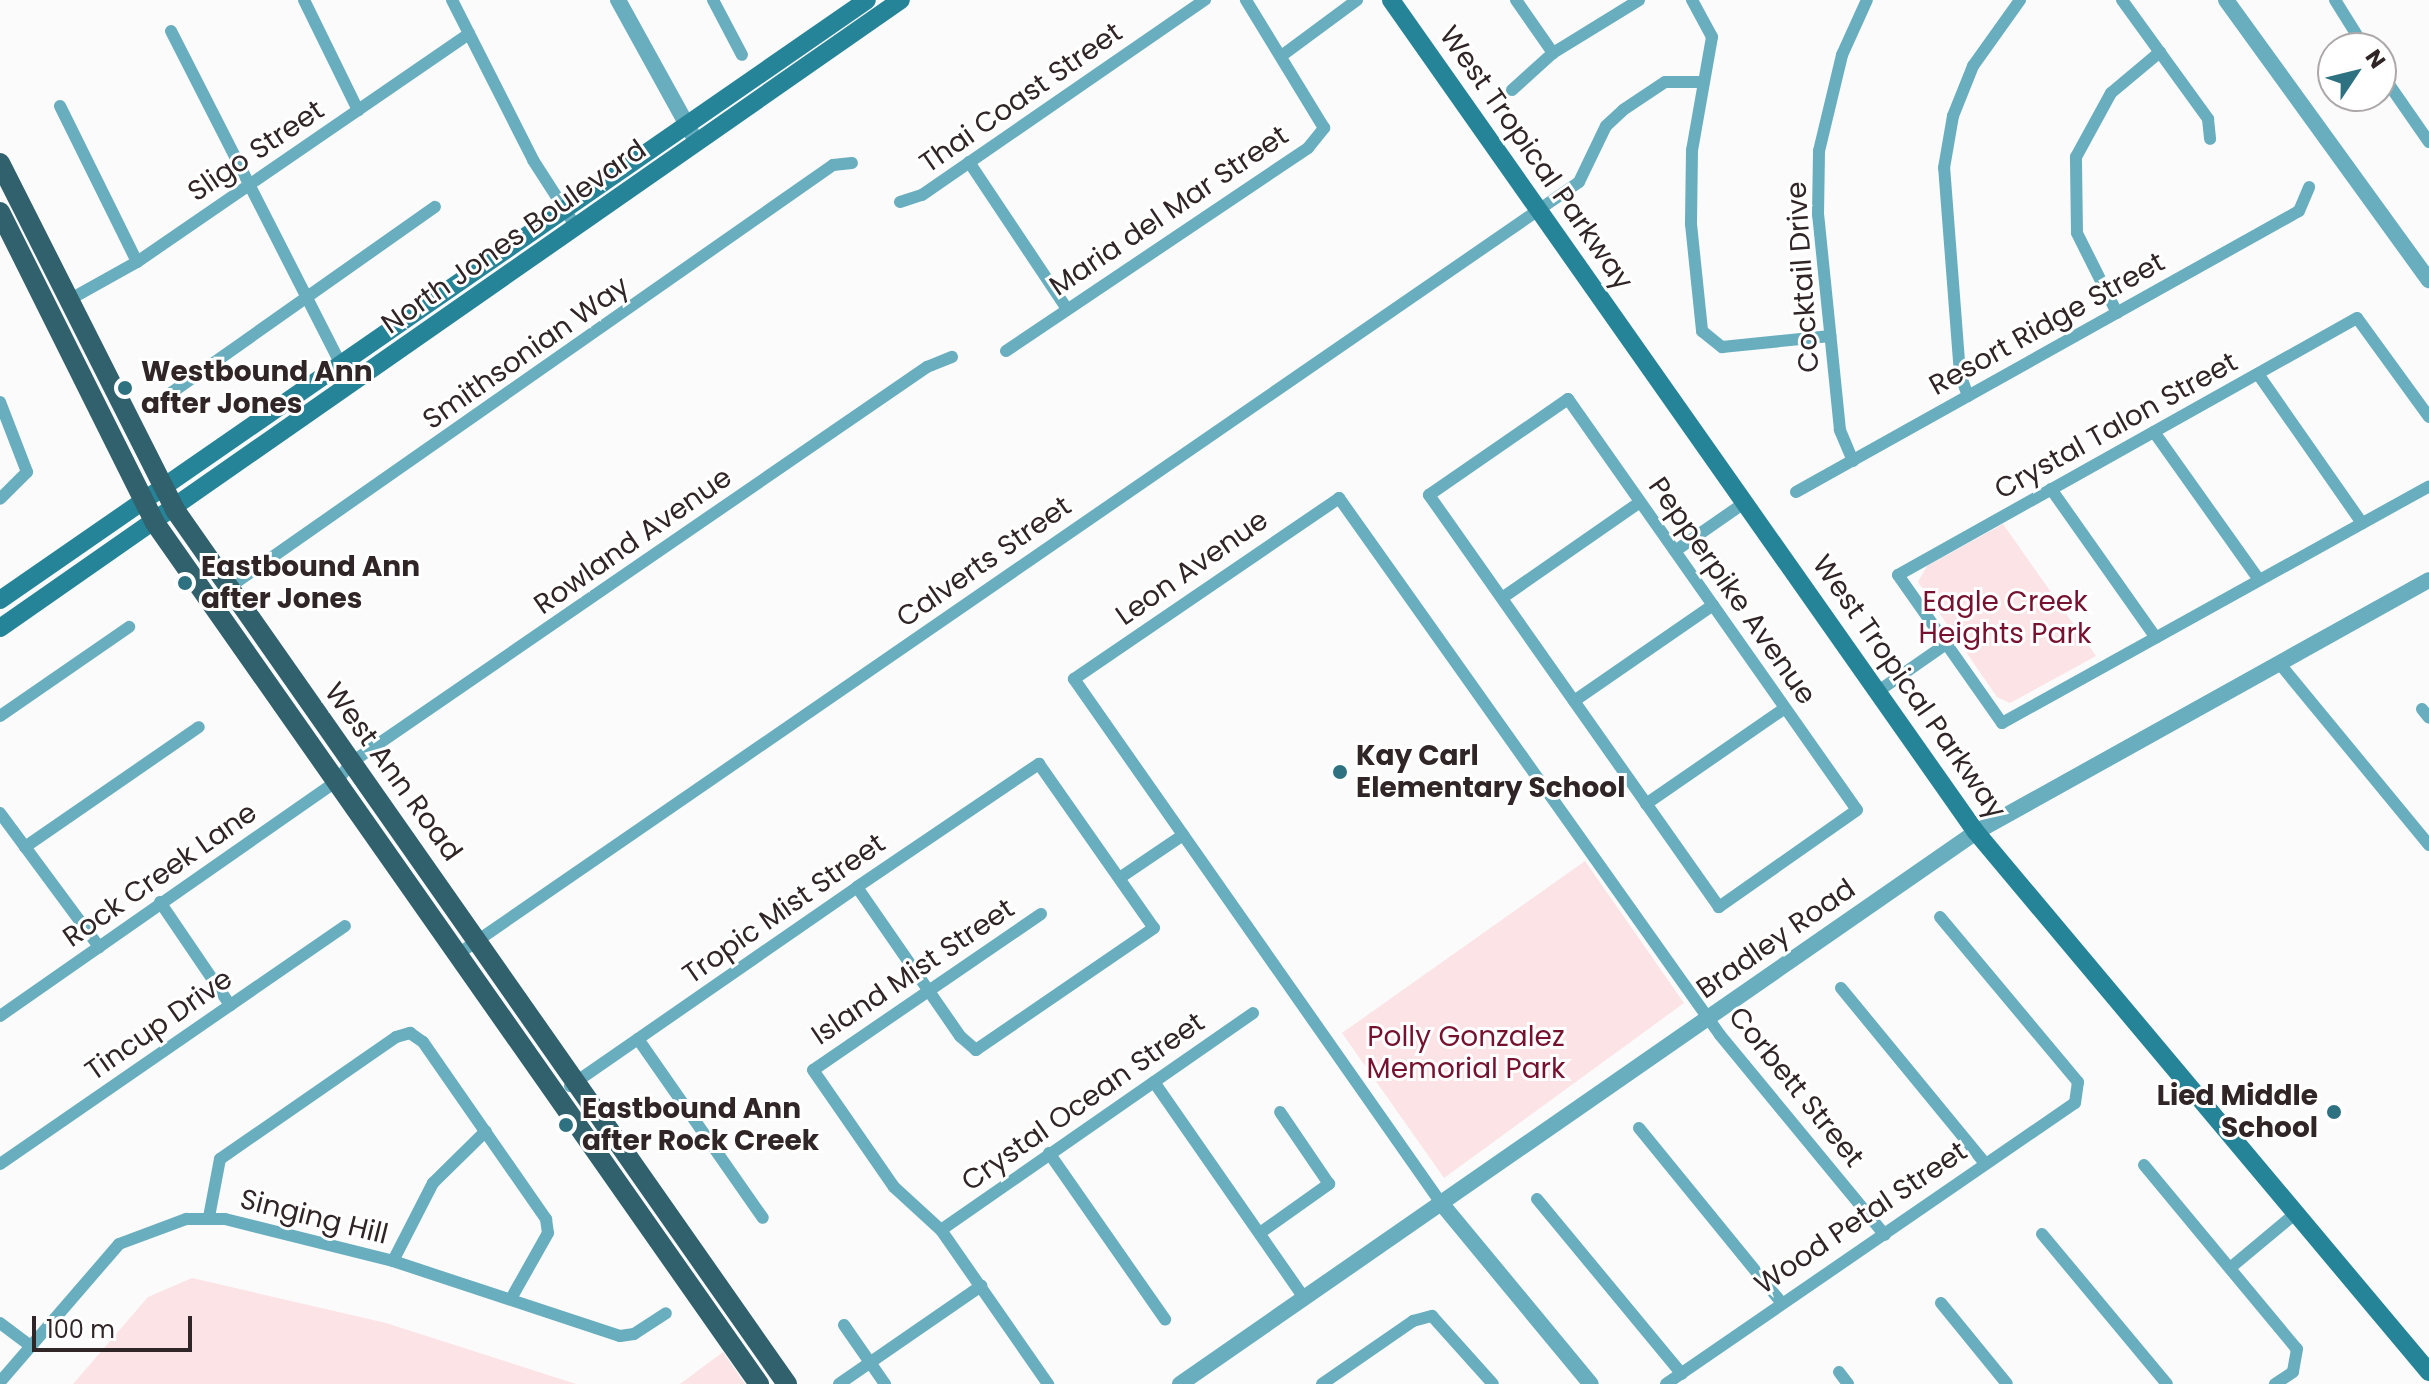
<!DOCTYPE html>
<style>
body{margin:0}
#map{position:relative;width:2429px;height:1384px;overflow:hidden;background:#fbfbfb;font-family:Poppins,sans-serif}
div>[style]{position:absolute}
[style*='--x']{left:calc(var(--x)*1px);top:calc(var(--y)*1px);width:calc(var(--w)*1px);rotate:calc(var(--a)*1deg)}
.green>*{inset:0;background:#fbe3e6}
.minor>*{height:12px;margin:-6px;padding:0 6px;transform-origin:6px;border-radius:6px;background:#69aebf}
.tertiary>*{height:16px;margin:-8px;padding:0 8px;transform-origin:8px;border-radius:8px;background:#69aebf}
.secondary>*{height:18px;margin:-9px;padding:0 9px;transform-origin:9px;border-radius:9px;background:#268498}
.primary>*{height:20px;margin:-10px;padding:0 10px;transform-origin:10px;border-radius:10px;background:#30616d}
.dots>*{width:22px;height:22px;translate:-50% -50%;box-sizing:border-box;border:4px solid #fff;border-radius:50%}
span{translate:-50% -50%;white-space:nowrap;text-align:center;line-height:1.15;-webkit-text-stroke:6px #fff;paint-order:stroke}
.street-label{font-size:28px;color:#312627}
.poi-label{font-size:28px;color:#312627;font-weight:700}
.left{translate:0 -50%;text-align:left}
.right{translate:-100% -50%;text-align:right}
.park-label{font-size:28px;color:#76112f}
.north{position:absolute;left:2317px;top:32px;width:80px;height:80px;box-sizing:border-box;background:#fff;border:2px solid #ada8a9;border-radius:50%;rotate:55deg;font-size:22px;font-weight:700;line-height:32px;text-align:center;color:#312627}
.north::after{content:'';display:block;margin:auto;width:28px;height:36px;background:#2e7282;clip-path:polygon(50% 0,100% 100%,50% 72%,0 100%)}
.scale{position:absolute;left:32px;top:1316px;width:160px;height:36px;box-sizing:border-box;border:4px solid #312627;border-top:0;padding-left:10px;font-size:24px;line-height:28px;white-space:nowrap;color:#312627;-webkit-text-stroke:6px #fff;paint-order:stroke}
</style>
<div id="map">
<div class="green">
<div style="clip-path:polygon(2003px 524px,2096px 656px,2010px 703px,1997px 697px,1918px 582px,1927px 566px)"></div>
<div style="clip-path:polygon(1585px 861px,1684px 1003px,1444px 1178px,1342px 1033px)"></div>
<div style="clip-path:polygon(192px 1278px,386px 1323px,576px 1384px,73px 1384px,148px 1297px)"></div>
<div style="clip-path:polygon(723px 1352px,745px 1384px,680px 1384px)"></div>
</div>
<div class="minor">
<div style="--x:304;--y:0;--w:123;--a:63.9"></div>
<div style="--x:452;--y:0;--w:179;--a:63.1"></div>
<div style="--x:533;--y:160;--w:80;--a:57.3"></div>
<div style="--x:713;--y:0;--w:62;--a:62.2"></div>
<div style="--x:1516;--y:0;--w:65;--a:55.1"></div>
<div style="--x:1692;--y:0;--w:42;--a:61.6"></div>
<div style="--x:1712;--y:37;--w:115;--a:100"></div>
<div style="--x:1692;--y:150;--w:74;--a:90.8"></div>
<div style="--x:1691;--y:224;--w:108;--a:84.1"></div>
<div style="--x:1702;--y:331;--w:26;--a:39"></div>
<div style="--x:1722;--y:347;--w:109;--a:-5.8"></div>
<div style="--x:2122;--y:0;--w:147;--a:54.1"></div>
<div style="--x:2208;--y:119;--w:20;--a:84"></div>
<div style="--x:2335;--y:0;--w:57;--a:58"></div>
<div style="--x:171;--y:31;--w:375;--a:63"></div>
<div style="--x:1284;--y:54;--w:91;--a:-36.5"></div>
<div style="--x:2381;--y:73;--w:84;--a:55.2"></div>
<div style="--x:1512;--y:90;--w:55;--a:-42.1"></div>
<div style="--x:1553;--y:53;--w:101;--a:-31.6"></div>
<div style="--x:60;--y:106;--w:174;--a:63.7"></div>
<div style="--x:969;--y:162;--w:177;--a:56.3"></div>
<div style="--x:900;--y:202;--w:23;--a:-18"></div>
<div style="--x:922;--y:195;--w:344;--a:-34.6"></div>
<div style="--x:67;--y:301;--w:80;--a:-29.1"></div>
<div style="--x:137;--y:262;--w:403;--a:-34.5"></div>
<div style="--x:2117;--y:313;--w:89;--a:-116.6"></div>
<div style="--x:2077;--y:233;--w:76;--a:-90.8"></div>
<div style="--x:2076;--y:157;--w:73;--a:-61.3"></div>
<div style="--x:2111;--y:93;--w:64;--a:-39.9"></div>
<div style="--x:1006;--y:351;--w:364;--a:-33.9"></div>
<div style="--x:1308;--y:148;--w:26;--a:-51"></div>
<div style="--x:1324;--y:128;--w:150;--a:-121.4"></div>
<div style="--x:2258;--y:374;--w:182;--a:55.1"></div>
<div style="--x:171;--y:393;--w:323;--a:-35.2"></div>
<div style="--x:1968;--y:396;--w:23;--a:-110"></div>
<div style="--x:1960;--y:374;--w:207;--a:-94.4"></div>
<div style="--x:1944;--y:168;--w:53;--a:-80.2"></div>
<div style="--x:1953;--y:116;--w:54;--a:-68.2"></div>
<div style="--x:1973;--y:66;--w:81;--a:-54.5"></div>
<div style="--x:1568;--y:399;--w:502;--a:54.89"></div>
<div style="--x:1857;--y:810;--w:169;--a:144.9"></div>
<div style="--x:1719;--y:907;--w:504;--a:-125.14"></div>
<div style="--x:1429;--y:495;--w:169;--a:-34.6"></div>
<div style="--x:0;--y:402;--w:75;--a:68.9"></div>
<div style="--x:27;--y:472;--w:38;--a:135"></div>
<div style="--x:2429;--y:417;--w:122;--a:-126"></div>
<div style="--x:2357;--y:318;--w:526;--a:150.75"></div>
<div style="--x:1898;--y:575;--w:181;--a:54.9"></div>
<div style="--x:2002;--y:723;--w:488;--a:-29"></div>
<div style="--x:2154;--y:432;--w:181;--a:54.6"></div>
<div style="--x:1853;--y:461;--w:34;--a:-113"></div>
<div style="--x:1840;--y:430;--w:216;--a:-95.8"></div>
<div style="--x:1818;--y:215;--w:64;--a:-89.1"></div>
<div style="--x:1819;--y:151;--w:99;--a:-76.5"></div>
<div style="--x:1842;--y:55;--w:60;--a:-65.6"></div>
<div style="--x:2051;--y:489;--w:182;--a:54.8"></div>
<div style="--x:1796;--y:492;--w:576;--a:-29.19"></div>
<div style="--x:2299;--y:211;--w:26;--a:-67"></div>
<div style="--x:1675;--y:551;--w:84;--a:-34.8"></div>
<div style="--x:228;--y:588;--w:738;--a:-34.96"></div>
<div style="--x:833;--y:165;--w:19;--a:-6"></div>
<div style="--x:1502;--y:598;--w:168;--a:-34.8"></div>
<div style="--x:2279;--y:663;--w:236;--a:50.5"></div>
<div style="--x:1877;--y:692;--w:84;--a:-34.8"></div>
<div style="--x:1574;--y:701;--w:169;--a:-34.6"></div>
<div style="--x:2422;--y:709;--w:11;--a:52"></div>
<div style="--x:0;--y:716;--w:157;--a:-34.6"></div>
<div style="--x:1646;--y:804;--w:169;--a:-34.6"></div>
<div style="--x:0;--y:813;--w:167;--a:53.5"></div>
<div style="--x:25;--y:847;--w:211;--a:-34.6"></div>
<div style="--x:1121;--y:877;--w:75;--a:-34.1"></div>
<div style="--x:160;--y:902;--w:125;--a:55.8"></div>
<div style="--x:1041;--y:914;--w:276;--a:145.6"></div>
<div style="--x:813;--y:1070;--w:142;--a:55.3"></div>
<div style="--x:894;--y:1187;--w:64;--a:42.5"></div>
<div style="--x:941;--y:1230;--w:188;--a:55.2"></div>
<div style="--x:458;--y:954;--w:1361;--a:-34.55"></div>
<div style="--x:1579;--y:182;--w:62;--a:-64.3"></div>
<div style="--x:1606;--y:126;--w:23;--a:-43"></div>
<div style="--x:1623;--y:110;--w:50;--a:-33.7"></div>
<div style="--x:1665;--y:82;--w:38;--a:0"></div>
<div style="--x:1841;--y:988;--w:227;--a:50.6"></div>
<div style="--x:0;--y:1016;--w:411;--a:-34.9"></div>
<div style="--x:337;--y:781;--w:24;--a:-52"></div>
<div style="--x:352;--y:762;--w:698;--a:-34.49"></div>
<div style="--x:927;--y:367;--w:27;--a:-22"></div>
<div style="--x:638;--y:1039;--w:218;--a:55.1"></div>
<div style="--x:1154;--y:1082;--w:263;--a:55.2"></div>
<div style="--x:570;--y:1086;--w:349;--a:-34.7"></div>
<div style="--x:857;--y:887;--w:220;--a:-34.1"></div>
<div style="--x:1039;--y:764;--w:200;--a:55"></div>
<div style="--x:1154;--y:928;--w:216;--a:145.6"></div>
<div style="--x:976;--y:1050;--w:21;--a:-139"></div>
<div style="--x:960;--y:1036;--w:181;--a:-124.7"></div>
<div style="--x:1639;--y:1128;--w:223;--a:50.8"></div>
<div style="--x:1049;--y:1153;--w:203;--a:55.1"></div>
<div style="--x:0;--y:1164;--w:419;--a:-34.6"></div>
<div style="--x:2144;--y:1165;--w:239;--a:50.3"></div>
<div style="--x:2297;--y:1349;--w:23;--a:100"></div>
<div style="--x:2293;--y:1372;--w:22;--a:146"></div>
<div style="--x:1537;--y:1199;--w:227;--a:50.4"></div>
<div style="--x:1441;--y:1203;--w:640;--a:-125.01"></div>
<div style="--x:1074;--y:679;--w:321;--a:-34.3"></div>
<div style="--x:1339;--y:498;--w:658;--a:54.64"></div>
<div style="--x:1720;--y:1035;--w:259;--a:50.5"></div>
<div style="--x:209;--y:1217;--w:59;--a:-79.3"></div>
<div style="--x:220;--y:1159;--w:214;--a:-34.7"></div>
<div style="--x:396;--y:1037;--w:15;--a:-16"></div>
<div style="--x:410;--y:1033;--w:16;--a:35"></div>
<div style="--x:423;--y:1042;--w:216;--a:55.2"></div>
<div style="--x:546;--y:1219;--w:14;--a:82"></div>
<div style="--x:548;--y:1233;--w:73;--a:119.4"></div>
<div style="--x:941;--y:1230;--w:380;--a:-34.8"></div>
<div style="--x:1260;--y:1233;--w:85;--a:-35.4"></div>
<div style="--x:1329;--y:1184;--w:87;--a:-124.2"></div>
<div style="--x:2042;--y:1234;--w:195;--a:50.2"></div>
<div style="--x:393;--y:1261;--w:88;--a:-62.9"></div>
<div style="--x:433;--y:1183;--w:74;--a:-44.5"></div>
<div style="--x:2230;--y:1268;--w:86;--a:-39.8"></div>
<div style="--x:1941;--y:1303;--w:104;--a:50.8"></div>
<div style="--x:0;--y:1323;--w:35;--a:37"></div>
<div style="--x:844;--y:1325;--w:72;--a:55.2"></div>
<div style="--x:1839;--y:1372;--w:15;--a:53"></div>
<div style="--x:0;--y:1382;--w:182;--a:-49.2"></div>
<div style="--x:119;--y:1244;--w:72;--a:-20.5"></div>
<div style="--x:186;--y:1219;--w:39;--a:0"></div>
<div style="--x:225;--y:1219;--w:173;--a:14"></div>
<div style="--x:393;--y:1261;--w:239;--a:18.3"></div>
<div style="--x:620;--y:1336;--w:14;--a:-8"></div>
<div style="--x:634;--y:1334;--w:38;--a:-33"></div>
<div style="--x:839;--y:1384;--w:173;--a:-34.6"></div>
<div style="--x:1322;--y:1384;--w:111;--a:-34.7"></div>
<div style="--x:1413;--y:1321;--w:20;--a:-15"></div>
<div style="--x:1432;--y:1316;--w:91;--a:48.1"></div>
<div style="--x:1666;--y:1384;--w:496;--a:-34.5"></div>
<div style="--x:2075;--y:1103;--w:21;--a:-82"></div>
<div style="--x:2078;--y:1082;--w:215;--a:-129.9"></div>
</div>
<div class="tertiary">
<div style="--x:618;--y:0;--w:153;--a:61.1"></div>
<div style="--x:2226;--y:0;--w:346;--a:54.1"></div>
<div style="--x:1441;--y:1203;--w:235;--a:50.4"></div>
<div style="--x:1180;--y:1384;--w:969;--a:-34.74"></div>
<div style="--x:1976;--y:832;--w:518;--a:-29.09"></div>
</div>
<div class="secondary">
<div style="--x:1391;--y:0;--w:1017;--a:54.89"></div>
<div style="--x:1976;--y:832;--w:705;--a:50.01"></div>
<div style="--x:0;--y:600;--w:1054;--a:-34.68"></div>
<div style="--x:0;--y:628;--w:1098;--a:-34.88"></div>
</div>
<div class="primary">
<div style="--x:0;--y:163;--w:389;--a:63.2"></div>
<div style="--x:175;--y:510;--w:1067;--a:55"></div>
<div style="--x:0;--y:212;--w:347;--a:63.5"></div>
<div style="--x:155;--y:523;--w:1052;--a:54.95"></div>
</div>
<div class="dots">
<div style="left:125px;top:388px;background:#2e7282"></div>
<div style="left:185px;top:583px;background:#2e7282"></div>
<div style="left:1340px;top:772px;background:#2e7282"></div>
<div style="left:2334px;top:1112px;background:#2e7282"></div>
<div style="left:566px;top:1125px;background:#2e7282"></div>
</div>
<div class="street-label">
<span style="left:1021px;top:98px;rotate:-35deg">Thai Coast Street</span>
<span style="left:256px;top:151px;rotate:-34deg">Sligo Street</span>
<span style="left:1536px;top:158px;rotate:55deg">West Tropical Parkway</span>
<span style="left:1169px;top:211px;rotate:-34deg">Maria del Mar Street</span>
<span style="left:514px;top:237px;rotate:-35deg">North Jones Boulevard</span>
<span style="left:1803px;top:277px;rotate:-94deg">Cocktail Drive</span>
<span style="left:2047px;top:324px;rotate:-29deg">Resort Ridge Street</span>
<span style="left:526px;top:353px;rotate:-35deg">Smithsonian Way</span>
<span style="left:2116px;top:426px;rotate:-29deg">Crystal Talon Street</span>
<span style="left:633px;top:541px;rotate:-35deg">Rowland Avenue</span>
<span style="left:984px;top:562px;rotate:-35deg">Calverts Street</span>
<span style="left:1192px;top:568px;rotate:-35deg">Leon Avenue</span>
<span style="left:1732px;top:591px;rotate:55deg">Pepperpike Avenue</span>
<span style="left:1909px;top:687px;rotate:55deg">West Tropical Parkway</span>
<span style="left:393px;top:772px;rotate:54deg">West Ann Road</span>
<span style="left:160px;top:875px;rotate:-35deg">Rock Creek Lane</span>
<span style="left:784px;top:909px;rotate:-35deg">Tropic Mist Street</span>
<span style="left:1776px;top:939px;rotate:-35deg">Bradley Road</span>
<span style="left:913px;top:972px;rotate:-34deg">Island Mist Street</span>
<span style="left:159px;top:1025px;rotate:-35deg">Tincup Drive</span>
<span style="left:1796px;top:1087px;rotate:51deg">Corbett Street</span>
<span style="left:1083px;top:1102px;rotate:-35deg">Crystal Ocean Street</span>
<span style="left:314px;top:1217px;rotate:14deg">Singing Hill</span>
<span style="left:1861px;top:1218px;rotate:-34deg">Wood Petal Street</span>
</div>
<div class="poi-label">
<span class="left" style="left:141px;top:388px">Westbound Ann<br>after Jones</span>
<span class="left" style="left:201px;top:583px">Eastbound Ann<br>after Jones</span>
<span class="left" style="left:1356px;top:772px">Kay Carl<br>Elementary School</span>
<span class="right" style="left:2318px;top:1112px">Lied Middle<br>School</span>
<span class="left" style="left:582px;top:1125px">Eastbound Ann<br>after Rock Creek</span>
</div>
<div class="park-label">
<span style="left:2005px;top:618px">Eagle Creek<br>Heights Park</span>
<span style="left:1466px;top:1053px">Polly Gonzalez<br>Memorial Park</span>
</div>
<div class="north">N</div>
<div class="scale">100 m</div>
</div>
